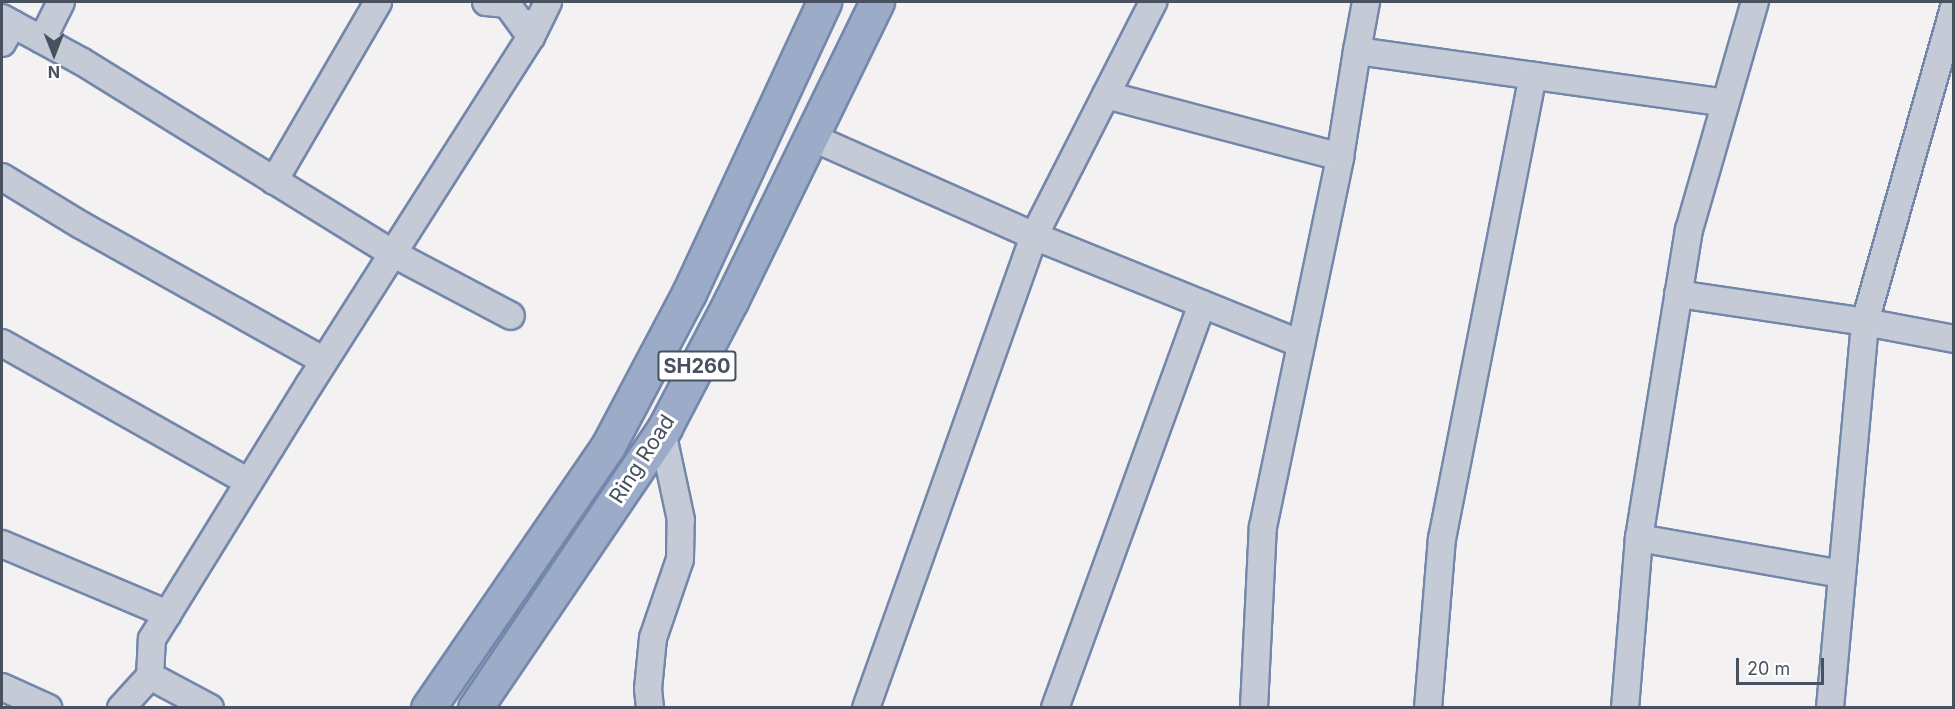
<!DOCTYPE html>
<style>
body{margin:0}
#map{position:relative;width:1955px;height:709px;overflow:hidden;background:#f3f1f1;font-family:Inter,sans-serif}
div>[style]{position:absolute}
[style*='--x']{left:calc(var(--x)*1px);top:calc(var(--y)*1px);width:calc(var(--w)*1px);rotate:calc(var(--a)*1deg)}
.roads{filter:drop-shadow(2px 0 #7387ac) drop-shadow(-2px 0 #7387ac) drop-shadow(0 2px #7387ac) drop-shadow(0 -2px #7387ac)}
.minor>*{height:26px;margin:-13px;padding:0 13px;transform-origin:13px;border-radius:13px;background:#c4cbd6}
.trunk>*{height:33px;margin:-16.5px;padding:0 16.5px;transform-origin:16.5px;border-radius:16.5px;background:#9cacc8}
span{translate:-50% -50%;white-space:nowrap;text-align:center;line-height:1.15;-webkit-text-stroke:6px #fff;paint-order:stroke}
.shield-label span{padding:2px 4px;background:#fff;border:2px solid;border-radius:4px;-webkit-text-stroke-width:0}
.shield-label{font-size:20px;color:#48515f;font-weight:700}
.street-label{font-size:21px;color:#48515f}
.frame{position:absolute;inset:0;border:3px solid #48515f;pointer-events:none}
.north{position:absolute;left:24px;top:24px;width:60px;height:60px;-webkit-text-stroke:4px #fff;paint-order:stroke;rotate:180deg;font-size:16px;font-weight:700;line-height:24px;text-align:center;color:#48515f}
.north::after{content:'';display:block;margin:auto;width:21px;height:27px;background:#48515f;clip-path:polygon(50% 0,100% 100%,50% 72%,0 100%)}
.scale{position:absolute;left:1736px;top:658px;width:88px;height:27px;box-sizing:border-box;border:3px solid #48515f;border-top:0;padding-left:8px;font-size:18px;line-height:21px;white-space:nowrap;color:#48515f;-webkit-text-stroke:4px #fff;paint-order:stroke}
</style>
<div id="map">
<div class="roads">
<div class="minor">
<div style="--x:2;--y:18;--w:90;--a:28.6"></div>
<div style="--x:81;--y:61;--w:368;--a:31.7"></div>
<div style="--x:394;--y:254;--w:132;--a:27.9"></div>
<div style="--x:529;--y:23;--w:14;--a:82"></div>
<div style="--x:531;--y:37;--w:39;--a:-64"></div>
<div style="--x:42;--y:40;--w:42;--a:-63.4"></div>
<div style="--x:2;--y:43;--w:22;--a:-60"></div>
<div style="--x:1357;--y:51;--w:50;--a:-79.6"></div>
<div style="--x:1106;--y:95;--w:242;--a:14.8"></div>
<div style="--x:811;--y:137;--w:244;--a:23.9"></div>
<div style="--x:1034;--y:236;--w:288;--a:22"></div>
<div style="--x:2;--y:177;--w:92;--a:31.3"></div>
<div style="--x:81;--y:225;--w:278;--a:29.2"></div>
<div style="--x:274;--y:181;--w:207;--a:-59.8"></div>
<div style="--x:1678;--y:294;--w:189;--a:8.5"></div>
<div style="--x:1865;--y:322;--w:91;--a:10.8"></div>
<div style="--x:2;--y:343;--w:283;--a:29.4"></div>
<div style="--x:1639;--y:538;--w:206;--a:10.1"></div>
<div style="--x:2;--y:544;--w:180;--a:22.9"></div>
<div style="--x:2;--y:687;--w:51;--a:24.5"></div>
<div style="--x:121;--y:708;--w:43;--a:-47.8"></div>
<div style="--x:210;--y:708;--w:68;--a:-151.9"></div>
<div style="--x:150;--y:676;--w:37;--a:-87"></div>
<div style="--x:152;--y:639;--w:299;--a:-58.3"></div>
<div style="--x:309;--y:385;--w:413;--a:-57.5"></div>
<div style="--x:531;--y:37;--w:41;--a:-126"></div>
<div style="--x:507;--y:4;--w:21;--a:-175"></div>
<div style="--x:650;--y:708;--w:19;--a:-96"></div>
<div style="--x:648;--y:689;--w:51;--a:-84.4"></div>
<div style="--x:653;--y:638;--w:83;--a:-71.1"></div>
<div style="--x:680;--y:559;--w:39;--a:-89"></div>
<div style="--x:681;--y:520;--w:91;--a:-102.1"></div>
<div style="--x:866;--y:708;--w:501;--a:-70.41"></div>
<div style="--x:1034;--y:236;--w:263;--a:-63"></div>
<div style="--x:1055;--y:708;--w:430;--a:-70"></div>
<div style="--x:1254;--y:708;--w:181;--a:-87.2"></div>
<div style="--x:1263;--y:527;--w:378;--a:-78.2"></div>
<div style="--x:1340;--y:157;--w:107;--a:-80.9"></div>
<div style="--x:1357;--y:51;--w:372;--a:8"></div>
<div style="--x:1428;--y:708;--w:170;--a:-85.3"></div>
<div style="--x:1442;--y:539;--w:472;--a:-78.9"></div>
<div style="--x:1625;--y:708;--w:171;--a:-85.3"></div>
<div style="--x:1639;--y:538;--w:312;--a:-80.8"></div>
<div style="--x:1689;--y:230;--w:237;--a:-73.9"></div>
<div style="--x:1830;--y:708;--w:388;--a:-84.8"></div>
<div style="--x:1865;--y:322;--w:327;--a:-74.2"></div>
</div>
<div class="trunk">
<div style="--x:428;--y:708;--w:318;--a:-55.5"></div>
<div style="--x:608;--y:446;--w:173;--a:-62.1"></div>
<div style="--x:689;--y:293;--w:321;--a:-65.1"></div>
<div style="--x:475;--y:708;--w:339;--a:-55.9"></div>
<div style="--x:665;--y:427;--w:142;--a:-62.4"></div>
<div style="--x:731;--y:301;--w:333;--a:-64"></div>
</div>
</div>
<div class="shield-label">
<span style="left:697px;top:366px">SH260</span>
</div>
<div class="street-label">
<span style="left:642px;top:459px;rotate:-57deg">Ring Road</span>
</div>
<div class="frame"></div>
<div class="north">N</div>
<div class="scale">20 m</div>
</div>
